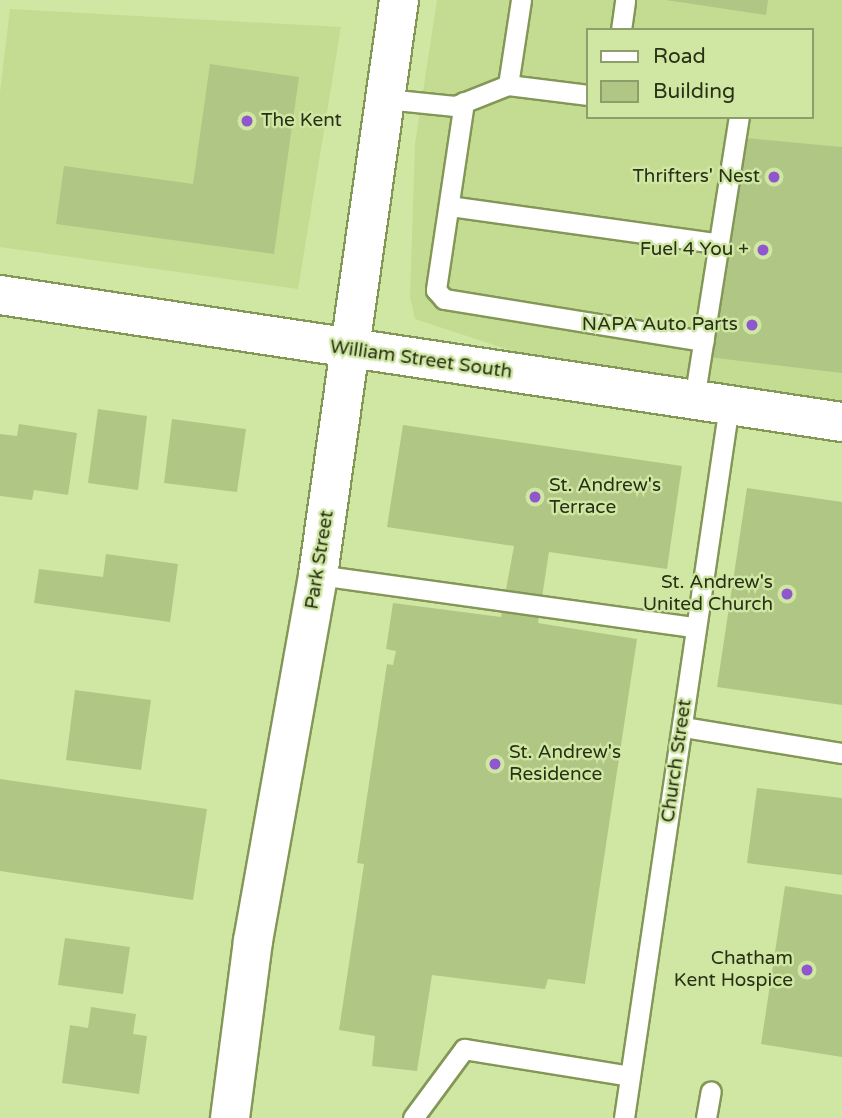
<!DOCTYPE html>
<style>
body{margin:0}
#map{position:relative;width:842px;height:1118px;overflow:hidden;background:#d0e7a4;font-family:"Varela Round",sans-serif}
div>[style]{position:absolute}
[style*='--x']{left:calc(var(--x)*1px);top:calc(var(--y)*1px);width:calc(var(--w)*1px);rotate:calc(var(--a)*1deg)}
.built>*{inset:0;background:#c3dc91}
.building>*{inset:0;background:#b0c684}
.roads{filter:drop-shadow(2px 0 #839757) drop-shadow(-2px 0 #839757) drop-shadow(0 2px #839757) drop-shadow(0 -2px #839757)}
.service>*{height:19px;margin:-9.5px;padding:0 9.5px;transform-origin:9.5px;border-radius:9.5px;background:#fff}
.tertiary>*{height:38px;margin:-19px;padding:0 19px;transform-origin:19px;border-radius:19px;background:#fff}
.dots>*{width:19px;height:19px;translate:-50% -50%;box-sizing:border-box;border:4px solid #d0e7a4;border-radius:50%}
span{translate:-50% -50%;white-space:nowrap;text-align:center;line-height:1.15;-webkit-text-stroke:5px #d0e7a4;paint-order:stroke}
.poi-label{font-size:19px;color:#283116}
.left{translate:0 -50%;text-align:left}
.right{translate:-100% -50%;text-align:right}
.street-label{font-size:19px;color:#283116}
.legend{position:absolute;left:586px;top:28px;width:228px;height:91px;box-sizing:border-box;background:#d0e7a4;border:2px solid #8d9e6b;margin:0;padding:9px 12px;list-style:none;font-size:21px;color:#283116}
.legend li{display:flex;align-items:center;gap:14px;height:35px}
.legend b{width:35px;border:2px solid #8d9e6b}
</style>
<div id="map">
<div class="built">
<div style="clip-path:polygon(evenodd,437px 0,842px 0,842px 408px,555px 365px,415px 319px,410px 297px,415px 144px,437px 0,588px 30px,812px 30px,812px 117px,588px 117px,588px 30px)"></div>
<div style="clip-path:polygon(10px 9px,341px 27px,298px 289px,0 247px,0 92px)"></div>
</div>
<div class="building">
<div style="clip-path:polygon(666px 0,768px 0,766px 15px)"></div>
<div style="clip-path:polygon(210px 64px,299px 77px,274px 254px,56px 224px,64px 166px,193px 184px)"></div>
<div style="clip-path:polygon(746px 138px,842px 147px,842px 373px,708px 357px)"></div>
<div style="clip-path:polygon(98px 409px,147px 416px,138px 490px,88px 483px)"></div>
<div style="clip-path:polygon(172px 419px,246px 429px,237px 492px,164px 483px)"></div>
<div style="clip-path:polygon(19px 424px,77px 433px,68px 495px,34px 490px,32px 500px,0 496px,0 434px,17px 436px)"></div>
<div style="clip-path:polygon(403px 425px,682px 466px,667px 569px,549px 552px,538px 623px,637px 639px,585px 984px,548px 979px,545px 989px,432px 975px,417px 1071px,372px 1066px,375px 1036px,339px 1030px,364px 864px,357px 863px,387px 664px,393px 665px,396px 651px,386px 649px,393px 603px,501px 617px,514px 546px,387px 527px)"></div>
<div style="clip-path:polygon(747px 488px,842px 502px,842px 705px,717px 687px)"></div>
<div style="clip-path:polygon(106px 554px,178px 564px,170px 622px,34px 603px,39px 569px,103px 577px)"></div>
<div style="clip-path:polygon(75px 690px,151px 700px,141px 770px,66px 760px)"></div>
<div style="clip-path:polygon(0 779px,207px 809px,193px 900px,0 871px)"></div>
<div style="clip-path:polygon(757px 788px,842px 798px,842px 875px,747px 863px)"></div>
<div style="clip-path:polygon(785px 886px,842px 895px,842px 1057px,761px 1044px)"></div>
<div style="clip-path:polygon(65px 938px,130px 947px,123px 994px,58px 985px)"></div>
<div style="clip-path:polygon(91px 1007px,136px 1014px,133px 1034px,147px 1036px,139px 1094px,62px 1083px,70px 1025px,88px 1028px)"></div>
</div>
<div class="roads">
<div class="service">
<div style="--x:621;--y:30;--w:30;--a:-82"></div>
<div style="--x:508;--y:85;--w:86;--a:-81.3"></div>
<div style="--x:386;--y:99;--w:69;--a:5.8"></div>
<div style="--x:455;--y:106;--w:57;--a:-21.6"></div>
<div style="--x:508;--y:85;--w:81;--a:7.1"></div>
<div style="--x:464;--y:102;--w:190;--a:98.5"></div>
<div style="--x:436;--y:290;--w:12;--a:48"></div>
<div style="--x:444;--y:299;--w:263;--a:9.2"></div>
<div style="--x:449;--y:206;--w:271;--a:7.9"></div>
<div style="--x:694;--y:400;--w:287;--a:-81"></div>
<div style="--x:318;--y:575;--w:378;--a:7.9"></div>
<div style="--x:683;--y:727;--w:161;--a:9.3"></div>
<div style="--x:413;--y:1118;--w:86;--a:-53.5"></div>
<div style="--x:464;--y:1049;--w:168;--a:9.2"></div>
<div style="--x:624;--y:1118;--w:721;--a:-81.62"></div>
<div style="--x:706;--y:1118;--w:27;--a:-80"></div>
</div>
<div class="tertiary">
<div style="--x:0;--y:295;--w:852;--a:8.58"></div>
<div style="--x:230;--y:1118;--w:178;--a:-82.6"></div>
<div style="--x:253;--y:941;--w:372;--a:-79.9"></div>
<div style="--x:318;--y:575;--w:581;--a:-81.98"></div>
</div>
</div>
<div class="dots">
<div style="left:247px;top:121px;background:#8f56cd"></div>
<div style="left:774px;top:177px;background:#8f56cd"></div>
<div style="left:763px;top:250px;background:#8f56cd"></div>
<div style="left:752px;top:325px;background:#8f56cd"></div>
<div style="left:535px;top:497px;background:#8f56cd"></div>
<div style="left:787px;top:594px;background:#8f56cd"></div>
<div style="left:495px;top:764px;background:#8f56cd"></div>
<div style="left:807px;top:970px;background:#8f56cd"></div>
</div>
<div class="poi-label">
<span class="left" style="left:261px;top:121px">The Kent</span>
<span class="right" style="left:760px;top:177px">Thrifters' Nest</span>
<span class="right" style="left:749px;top:250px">Fuel 4 You +</span>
<span class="right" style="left:738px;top:325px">NAPA Auto Parts</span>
<span class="left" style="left:549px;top:497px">St. Andrew's<br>Terrace</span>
<span class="right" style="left:773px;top:594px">St. Andrew's<br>United Church</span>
<span class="left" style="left:509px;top:764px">St. Andrew's<br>Residence</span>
<span class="right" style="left:793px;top:970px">Chatham<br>Kent Hospice</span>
</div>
<div class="street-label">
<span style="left:421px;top:360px;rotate:8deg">William Street South</span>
<span style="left:320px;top:560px;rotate:-81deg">Park Street</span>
<span style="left:677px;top:761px;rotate:-82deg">Church Street</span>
</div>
<ul class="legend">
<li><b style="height:9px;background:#fff"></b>Road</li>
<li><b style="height:19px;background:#b0c684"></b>Building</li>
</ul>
</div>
